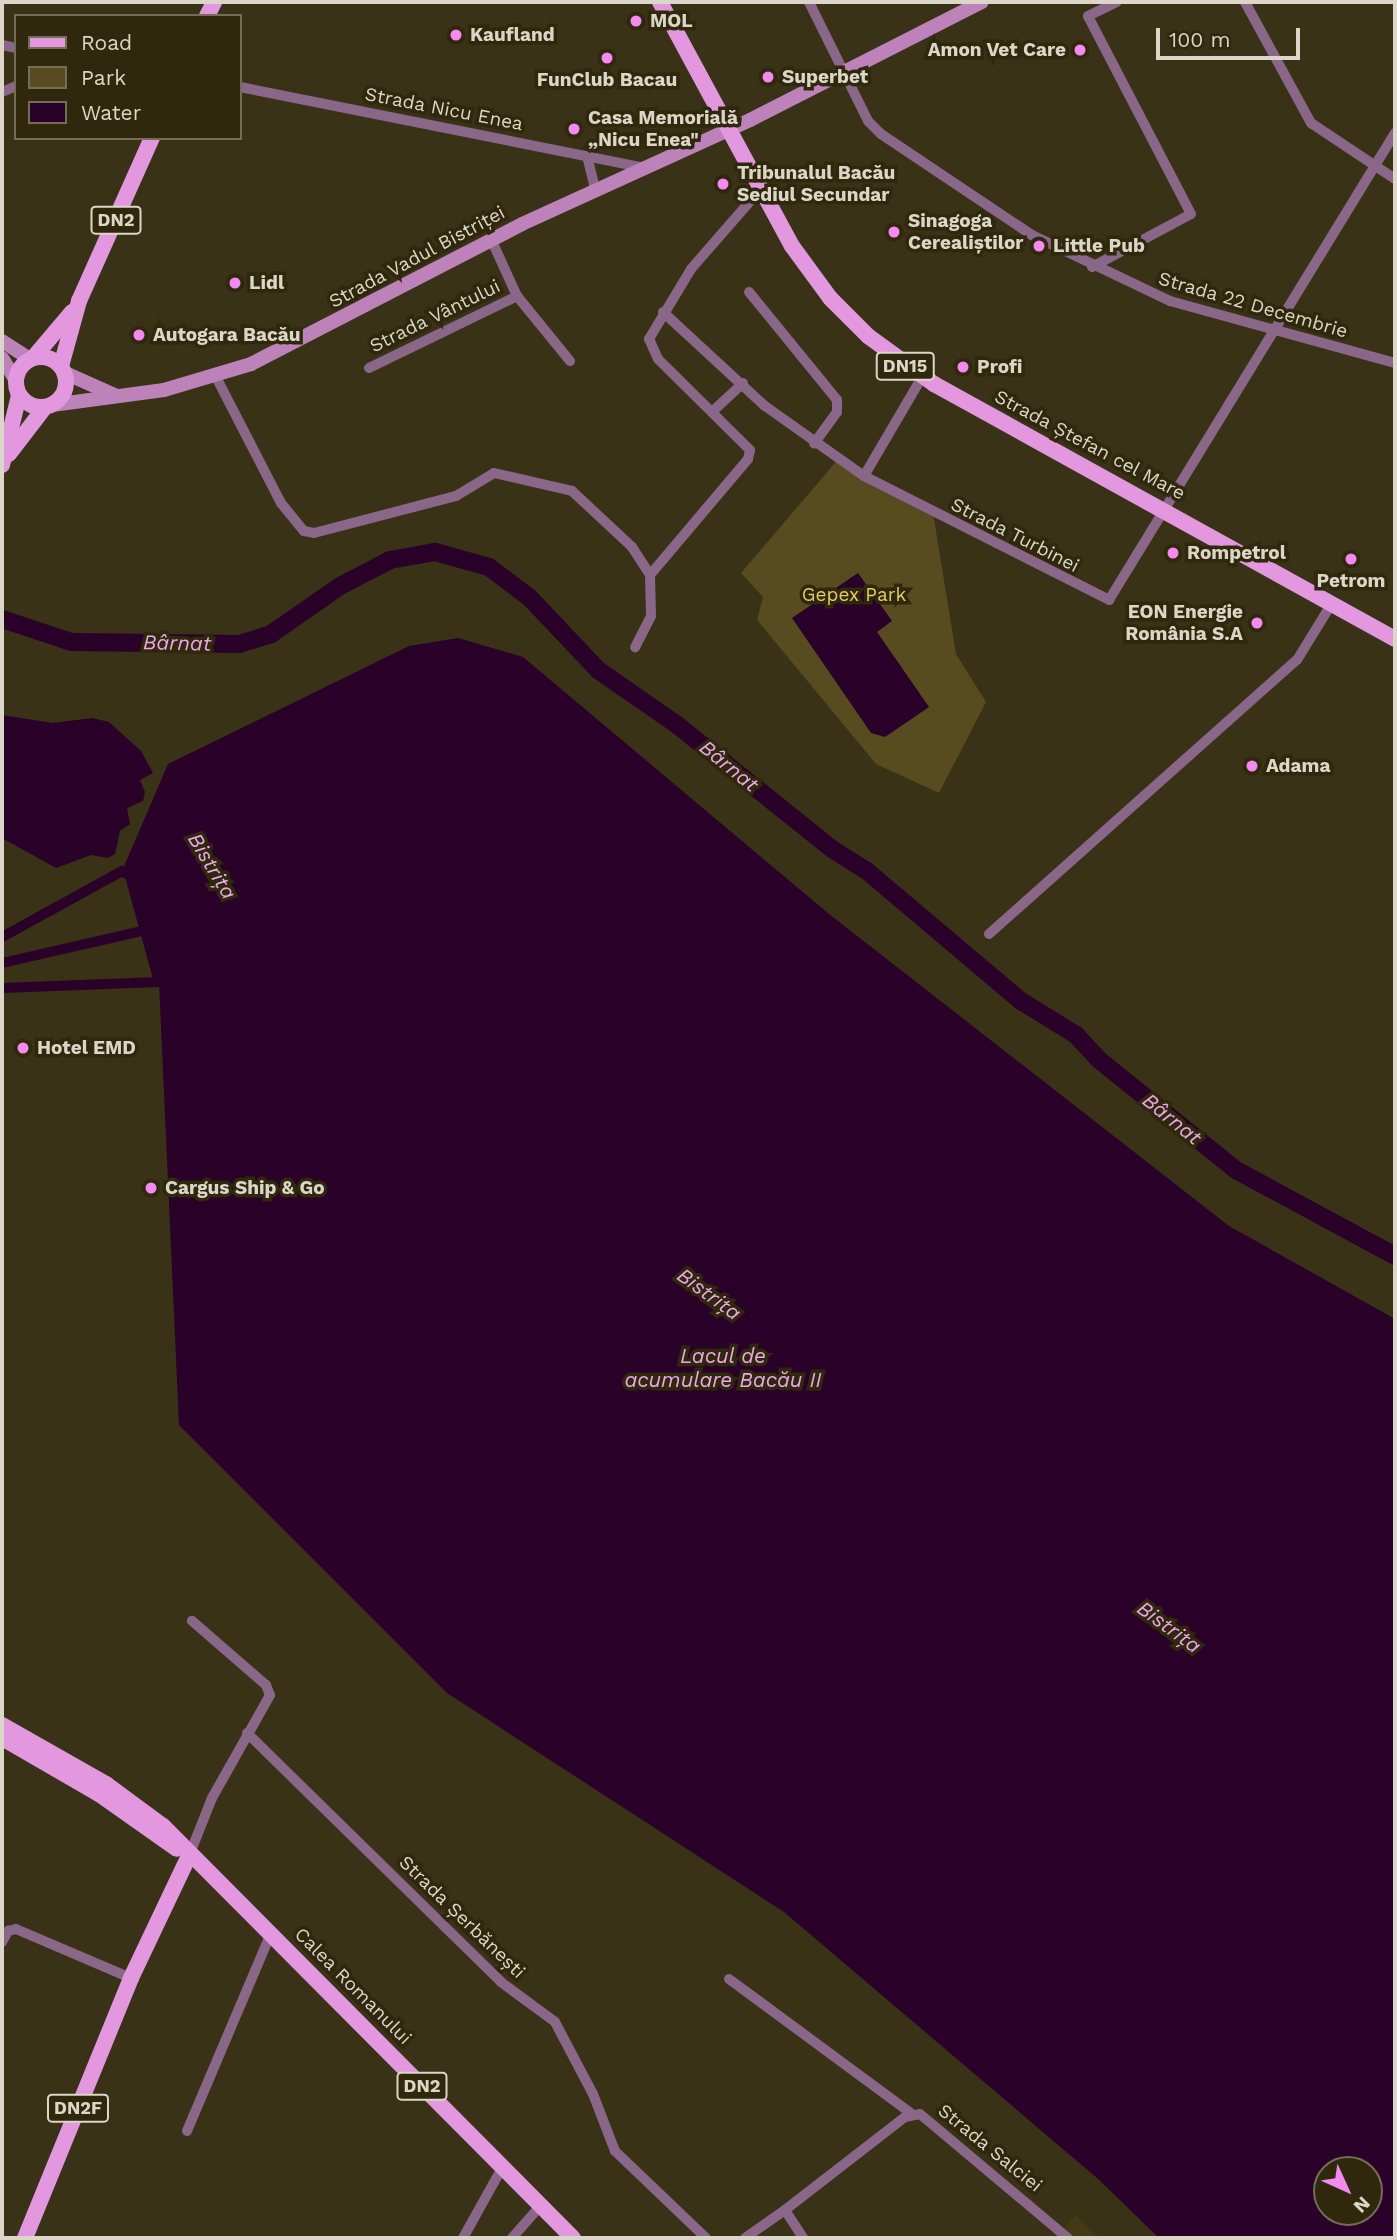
<!DOCTYPE html>
<meta charset="utf-8">
<style>
body{margin:0}
#map{position:relative;width:1397px;height:2240px;overflow:hidden;background:#393217;font-family:"Work Sans",sans-serif}
div>[style]{position:absolute}
[style*='--x']{left:calc(var(--x)*1px);top:calc(var(--y)*1px);width:calc(var(--w)*1px);rotate:calc(var(--a)*1deg)}
.built>*{inset:0;background:#433917}
.green>*{inset:0;background:#574b1f}
.water>*{inset:0;background:#290129}
.canal>*{height:10px;margin:-5px;padding:0 5px;transform-origin:5px;border-radius:5px;background:#290129}
.river>*{height:18px;margin:-9px;padding:0 9px;transform-origin:9px;border-radius:9px;background:#290129}
.street>*{height:10px;margin:-5px;padding:0 5px;transform-origin:5px;border-radius:5px;background:#8a6688}
.secondary>*{height:14px;margin:-7px;padding:0 7px;transform-origin:7px;border-radius:7px;background:#bc82b9}
.primary>*{height:16px;margin:-8px;padding:0 8px;transform-origin:8px;border-radius:8px;background:#e297de}
.primary>.ring{margin:-8px;padding:0;box-sizing:content-box;background:none;border:16px solid #e297de;border-radius:50%}
.dots>*{width:19px;height:19px;translate:-50% -50%;box-sizing:border-box;border:4px solid #2f280d;border-radius:50%}
span{translate:-50% -50%;white-space:nowrap;text-align:center;line-height:1.15;-webkit-text-stroke:7px #2f280d;paint-order:stroke}
.shield-label span{padding:2px 5px;background:#2f280d;border:2px solid;border-radius:5px;-webkit-text-stroke-width:0}
.shield-label{font-size:18px;color:#dbd6c7;font-weight:700}
.poi-label{font-size:19px;color:#dbd6c7;font-weight:700}
.left{translate:0 -50%;text-align:left}
.right{translate:-100% -50%;text-align:right}
.street-label{font-size:19px;color:#dbd6c7}
.park-label{font-size:19px;color:#e5c96a}
.water-label{font-size:21px;color:#eda6ea;font-style:italic}
.frame{position:absolute;inset:0;border:4px solid #dbd6c7;pointer-events:none}
.legend{position:absolute;left:14px;top:14px;width:228px;height:126px;box-sizing:border-box;background:#2f280d;border:2px solid #746e57;margin:0;padding:9px 12px;list-style:none;font-size:21px;color:#dbd6c7}
.legend li{display:flex;align-items:center;gap:14px;height:35px}
.legend b{width:35px;border:2px solid #746e57}
.north{position:absolute;left:1313px;top:2156px;width:70px;height:70px;box-sizing:border-box;background:#2f280d;border:2px solid #746e57;border-radius:50%;rotate:135deg;font-size:19px;font-weight:700;line-height:28px;text-align:center;color:#dbd6c7}
.north::after{content:'';display:block;margin:auto;width:24px;height:32px;background:#f489f0;clip-path:polygon(50% 0,100% 100%,50% 72%,0 100%)}
.scale{position:absolute;left:1156px;top:28px;width:144px;height:32px;box-sizing:border-box;border:4px solid #dbd6c7;border-top:0;padding-left:9px;font-size:21px;line-height:24px;white-space:nowrap;color:#dbd6c7;-webkit-text-stroke:5px #2f280d;paint-order:stroke}
</style>
<div id="map">
<div class="built">
<div style="clip-path:polygon(1075px 2215px,1099px 2238px,1056px 2238px)"></div>
</div>
<div class="green">
<div style="clip-path:polygon(840px 457px,933px 513px,956px 654px,986px 702px,939px 793px,876px 764px,757px 620px,763px 597px,741px 573px)"></div>
</div>
<div class="water">
<div style="clip-path:polygon(858px 573px,892px 621px,877px 632px,929px 707px,885px 737px,871px 733px,792px 618px)"></div>
<div style="clip-path:polygon(evenodd,458px 638px,523px 657px,829px 914px,1229px 1226px,1395px 1319px,1395px 2238px,1159px 2238px,1097px 2178px,784px 1912px,447px 1693px,179px 1425px,159px 982px,131px 876px,122px 871px,168px 764px,409px 646px,458px 638px,1327px 2170px,1369px 2170px,1369px 2212px,1327px 2212px,1327px 2170px)"></div>
<div style="clip-path:polygon(2px 715px,53px 723px,92px 718px,109px 722px,141px 751px,153px 773px,140px 780px,145px 792px,143px 801px,127px 808px,130px 824px,120px 831px,115px 854px,108px 858px,91px 855px,56px 868px,2px 838px)"></div>
</div>
<div class="canal">
<div style="--x:2;--y:937;--w:137;--a:-28.8"></div>
<div style="--x:122;--y:871;--w:9;--a:32"></div>
<div style="--x:130;--y:876;--w:110;--a:74.7"></div>
<div style="--x:159;--y:982;--w:157;--a:177.8"></div>
<div style="--x:2;--y:963;--w:152;--a:-12.9"></div>
</div>
<div class="river">
<div style="--x:2;--y:619;--w:73;--a:18.4"></div>
<div style="--x:71;--y:642;--w:168;--a:0.7"></div>
<div style="--x:239;--y:644;--w:34;--a:-17"></div>
<div style="--x:271;--y:634;--w:84;--a:-34.8"></div>
<div style="--x:340;--y:586;--w:56;--a:-27.5"></div>
<div style="--x:390;--y:560;--w:46;--a:-10.1"></div>
<div style="--x:435;--y:552;--w:56;--a:15.5"></div>
<div style="--x:489;--y:567;--w:51;--a:37.1"></div>
<div style="--x:530;--y:598;--w:99;--a:46.6"></div>
<div style="--x:598;--y:670;--w:95;--a:34.7"></div>
<div style="--x:676;--y:724;--w:200;--a:38.7"></div>
<div style="--x:832;--y:849;--w:41;--a:32.2"></div>
<div style="--x:867;--y:871;--w:202;--a:40.2"></div>
<div style="--x:1021;--y:1001;--w:65;--a:31.7"></div>
<div style="--x:1076;--y:1035;--w:33;--a:47"></div>
<div style="--x:1098;--y:1059;--w:177;--a:38.8"></div>
<div style="--x:1236;--y:1170;--w:181;--a:28.4"></div>
</div>
<div class="street">
<div style="--x:809;--y:2;--w:133;--a:63.6"></div>
<div style="--x:868;--y:121;--w:18;--a:45"></div>
<div style="--x:881;--y:134;--w:182;--a:33.8"></div>
<div style="--x:1032;--y:235;--w:153;--a:25.6"></div>
<div style="--x:1170;--y:301;--w:233;--a:15.4"></div>
<div style="--x:1245;--y:2;--w:138;--a:61.4"></div>
<div style="--x:1311;--y:123;--w:101;--a:33.7"></div>
<div style="--x:2;--y:45;--w:14;--a:12"></div>
<div style="--x:240;--y:87;--w:409;--a:11.3"></div>
<div style="--x:2;--y:92;--w:15;--a:-23"></div>
<div style="--x:587;--y:156;--w:34;--a:76"></div>
<div style="--x:1092;--y:267;--w:112;--a:-28.2"></div>
<div style="--x:1191;--y:214;--w:223;--a:-117.5"></div>
<div style="--x:1088;--y:16;--w:32;--a:-26"></div>
<div style="--x:749;--y:292;--w:139;--a:50.8"></div>
<div style="--x:837;--y:400;--w:12;--a:90"></div>
<div style="--x:837;--y:412;--w:39;--a:126"></div>
<div style="--x:517;--y:296;--w:84;--a:50.8"></div>
<div style="--x:663;--y:312;--w:139;--a:42.7"></div>
<div style="--x:765;--y:406;--w:121;--a:35.3"></div>
<div style="--x:864;--y:476;--w:275;--a:26.8"></div>
<div style="--x:1109;--y:600;--w:548;--a:-58.52"></div>
<div style="--x:369;--y:368;--w:165;--a:-25.9"></div>
<div style="--x:517;--y:296;--w:63;--a:-114.5"></div>
<div style="--x:216;--y:377;--w:142;--a:62.7"></div>
<div style="--x:281;--y:503;--w:36;--a:51"></div>
<div style="--x:304;--y:531;--w:10;--a:11"></div>
<div style="--x:314;--y:533;--w:147;--a:-14.6"></div>
<div style="--x:456;--y:496;--w:44;--a:-31.2"></div>
<div style="--x:494;--y:473;--w:80;--a:13"></div>
<div style="--x:572;--y:491;--w:82;--a:43"></div>
<div style="--x:632;--y:547;--w:33;--a:57"></div>
<div style="--x:650;--y:575;--w:41;--a:88.6"></div>
<div style="--x:651;--y:616;--w:35;--a:117"></div>
<div style="--x:713;--y:411;--w:41;--a:-43"></div>
<div style="--x:864;--y:476;--w:115;--a:-59.6"></div>
<div style="--x:650;--y:575;--w:152;--a:-49.8"></div>
<div style="--x:748;--y:459;--w:9;--a:-77"></div>
<div style="--x:750;--y:450;--w:129;--a:-135.3"></div>
<div style="--x:658;--y:359;--w:22;--a:-114"></div>
<div style="--x:649;--y:339;--w:82;--a:-59"></div>
<div style="--x:691;--y:269;--w:103;--a:-48.9"></div>
<div style="--x:989;--y:934;--w:412;--a:-41.7"></div>
<div style="--x:1297;--y:660;--w:67;--a:-58.4"></div>
<div style="--x:247;--y:1733;--w:356;--a:44.4"></div>
<div style="--x:501;--y:1982;--w:67;--a:36.5"></div>
<div style="--x:555;--y:2022;--w:81;--a:62.2"></div>
<div style="--x:593;--y:2094;--w:61;--a:68.9"></div>
<div style="--x:615;--y:2151;--w:126;--a:43.7"></div>
<div style="--x:189;--y:1856;--w:62;--a:-68.4"></div>
<div style="--x:212;--y:1798;--w:118;--a:-60.6"></div>
<div style="--x:270;--y:1695;--w:11;--a:-112"></div>
<div style="--x:266;--y:1685;--w:98;--a:-139.1"></div>
<div style="--x:2;--y:1942;--w:13;--a:-61"></div>
<div style="--x:8;--y:1931;--w:8;--a:-14"></div>
<div style="--x:16;--y:1929;--w:125;--a:23.1"></div>
<div style="--x:729;--y:1979;--w:227;--a:36.4"></div>
<div style="--x:187;--y:2131;--w:215;--a:-67"></div>
<div style="--x:785;--y:2210;--w:152;--a:-37.8"></div>
<div style="--x:905;--y:2117;--w:15;--a:-11"></div>
<div style="--x:920;--y:2114;--w:193;--a:40"></div>
<div style="--x:463;--y:2238;--w:82;--a:-60.9"></div>
<div style="--x:512;--y:2238;--w:44;--a:-48.7"></div>
<div style="--x:745;--y:2238;--w:49;--a:-35"></div>
<div style="--x:785;--y:2210;--w:33;--a:57"></div>
</div>
<div class="secondary">
<div style="--x:2;--y:341;--w:33;--a:33"></div>
<div style="--x:2;--y:358;--w:26;--a:58"></div>
<div style="--x:65;--y:373;--w:57;--a:23.9"></div>
<div style="--x:52;--y:405;--w:113;--a:-7.6"></div>
<div style="--x:164;--y:390;--w:91;--a:-16.6"></div>
<div style="--x:251;--y:364;--w:305;--a:-27.3"></div>
<div style="--x:522;--y:224;--w:251;--a:-24.5"></div>
<div style="--x:750;--y:120;--w:260;--a:-27"></div>
</div>
<div class="primary">
<div style="--x:660;--y:2;--w:277;--a:61.6"></div>
<div style="--x:792;--y:246;--w:64;--a:53.8"></div>
<div style="--x:830;--y:298;--w:54;--a:45"></div>
<div style="--x:868;--y:336;--w:82;--a:36"></div>
<div style="--x:934;--y:384;--w:527;--a:28.95"></div>
<div style="--x:207;--y:16;--w:16;--a:-63"></div>
<div class="ring" style="left:16px;top:357px;width:34px;height:34px"></div>
<div style="--x:34;--y:357;--w:59;--a:-49.8"></div>
<div style="--x:61;--y:366;--w:67;--a:-74.5"></div>
<div style="--x:79;--y:301;--w:179;--a:-65.9"></div>
<div style="--x:9;--y:454;--w:59;--a:-52.5"></div>
<div style="--x:2;--y:465;--w:72;--a:-76.3"></div>
<div style="--x:2;--y:1725;--w:120;--a:29.6"></div>
<div style="--x:106;--y:1784;--w:71;--a:36.4"></div>
<div style="--x:163;--y:1826;--w:581;--a:45.14"></div>
<div style="--x:2;--y:1738;--w:112;--a:30"></div>
<div style="--x:99;--y:1794;--w:95;--a:35.2"></div>
<div style="--x:25;--y:2238;--w:281;--a:-67.8"></div>
<div style="--x:131;--y:1978;--w:135;--a:-64.6"></div>
</div>
<div class="dots">
<div style="left:636px;top:21px;background:#f489f0"></div>
<div style="left:456px;top:35px;background:#f489f0"></div>
<div style="left:1080px;top:50px;background:#f489f0"></div>
<div style="left:607px;top:58px;background:#f489f0"></div>
<div style="left:768px;top:77px;background:#f489f0"></div>
<div style="left:574px;top:129px;background:#f489f0"></div>
<div style="left:723px;top:184px;background:#f489f0"></div>
<div style="left:894px;top:232px;background:#f489f0"></div>
<div style="left:1039px;top:246px;background:#f489f0"></div>
<div style="left:235px;top:283px;background:#f489f0"></div>
<div style="left:139px;top:335px;background:#f489f0"></div>
<div style="left:963px;top:367px;background:#f489f0"></div>
<div style="left:1173px;top:553px;background:#f489f0"></div>
<div style="left:1351px;top:559px;background:#f489f0"></div>
<div style="left:1257px;top:623px;background:#f489f0"></div>
<div style="left:1252px;top:766px;background:#f489f0"></div>
<div style="left:23px;top:1048px;background:#f489f0"></div>
<div style="left:151px;top:1188px;background:#f489f0"></div>
</div>
<div class="shield-label">
<span style="left:116px;top:220px">DN2</span>
<span style="left:905px;top:366px">DN15</span>
<span style="left:422px;top:2086px">DN2</span>
<span style="left:78px;top:2108px">DN2F</span>
</div>
<div class="poi-label">
<span class="left" style="left:650px;top:21px">MOL</span>
<span class="left" style="left:470px;top:35px">Kaufland</span>
<span class="right" style="left:1066px;top:50px">Amon Vet Care</span>
<span class="left" style="left:782px;top:77px">Superbet</span>
<span style="left:607px;top:80px">FunClub Bacau</span>
<span class="left" style="left:588px;top:129px">Casa Memorială<br>„Nicu Enea"</span>
<span class="left" style="left:737px;top:184px">Tribunalul Bacău<br>Sediul Secundar</span>
<span class="left" style="left:908px;top:232px">Sinagoga<br>Cerealiștilor</span>
<span class="left" style="left:1053px;top:246px">Little Pub</span>
<span class="left" style="left:249px;top:283px">Lidl</span>
<span class="left" style="left:153px;top:335px">Autogara Bacău</span>
<span class="left" style="left:977px;top:367px">Profi</span>
<span class="left" style="left:1187px;top:553px">Rompetrol</span>
<span style="left:1351px;top:581px">Petrom</span>
<span class="right" style="left:1243px;top:623px">EON Energie<br>România S.A</span>
<span class="left" style="left:1266px;top:766px">Adama</span>
<span class="left" style="left:37px;top:1048px">Hotel EMD</span>
<span class="left" style="left:165px;top:1188px">Cargus Ship &amp; Go</span>
</div>
<div class="street-label">
<span style="left:444px;top:109px;rotate:11deg">Strada Nicu Enea</span>
<span style="left:417px;top:257px;rotate:-28deg">Strada Vadul Bistriței</span>
<span style="left:1253px;top:305px;rotate:16deg">Strada 22 Decembrie</span>
<span style="left:435px;top:316px;rotate:-26deg">Strada Vântului</span>
<span style="left:1090px;top:445px;rotate:28deg">Strada Ștefan cel Mare</span>
<span style="left:1015px;top:535px;rotate:27deg">Strada Turbinei</span>
<span style="left:462px;top:1917px;rotate:44deg">Strada Șerbănești</span>
<span style="left:353px;top:1986px;rotate:45deg">Calea Romanului</span>
<span style="left:990px;top:2148px;rotate:39deg">Strada Salciei</span>
</div>
<div class="park-label">
<span style="left:854px;top:595px">Gepex Park</span>
</div>
<div class="water-label">
<span style="left:177px;top:643px;rotate:1deg">Bârnat</span>
<span style="left:729px;top:766px;rotate:39deg">Bârnat</span>
<span style="left:212px;top:866px;rotate:59deg">Bistrița</span>
<span style="left:1172px;top:1119px;rotate:39deg">Bârnat</span>
<span style="left:709px;top:1294px;rotate:36deg">Bistrița</span>
<span style="left:723px;top:1368px">Lacul de<br>acumulare Bacău II</span>
<span style="left:1169px;top:1627px;rotate:36deg">Bistrița</span>
</div>
<div class="frame"></div>
<ul class="legend">
<li><b style="height:9px;background:#e297de"></b>Road</li>
<li><b style="height:19px;background:#574b1f"></b>Park</li>
<li><b style="height:19px;background:#290129"></b>Water</li>
</ul>
<div class="north">N</div>
<div class="scale">100 m</div>
</div>
